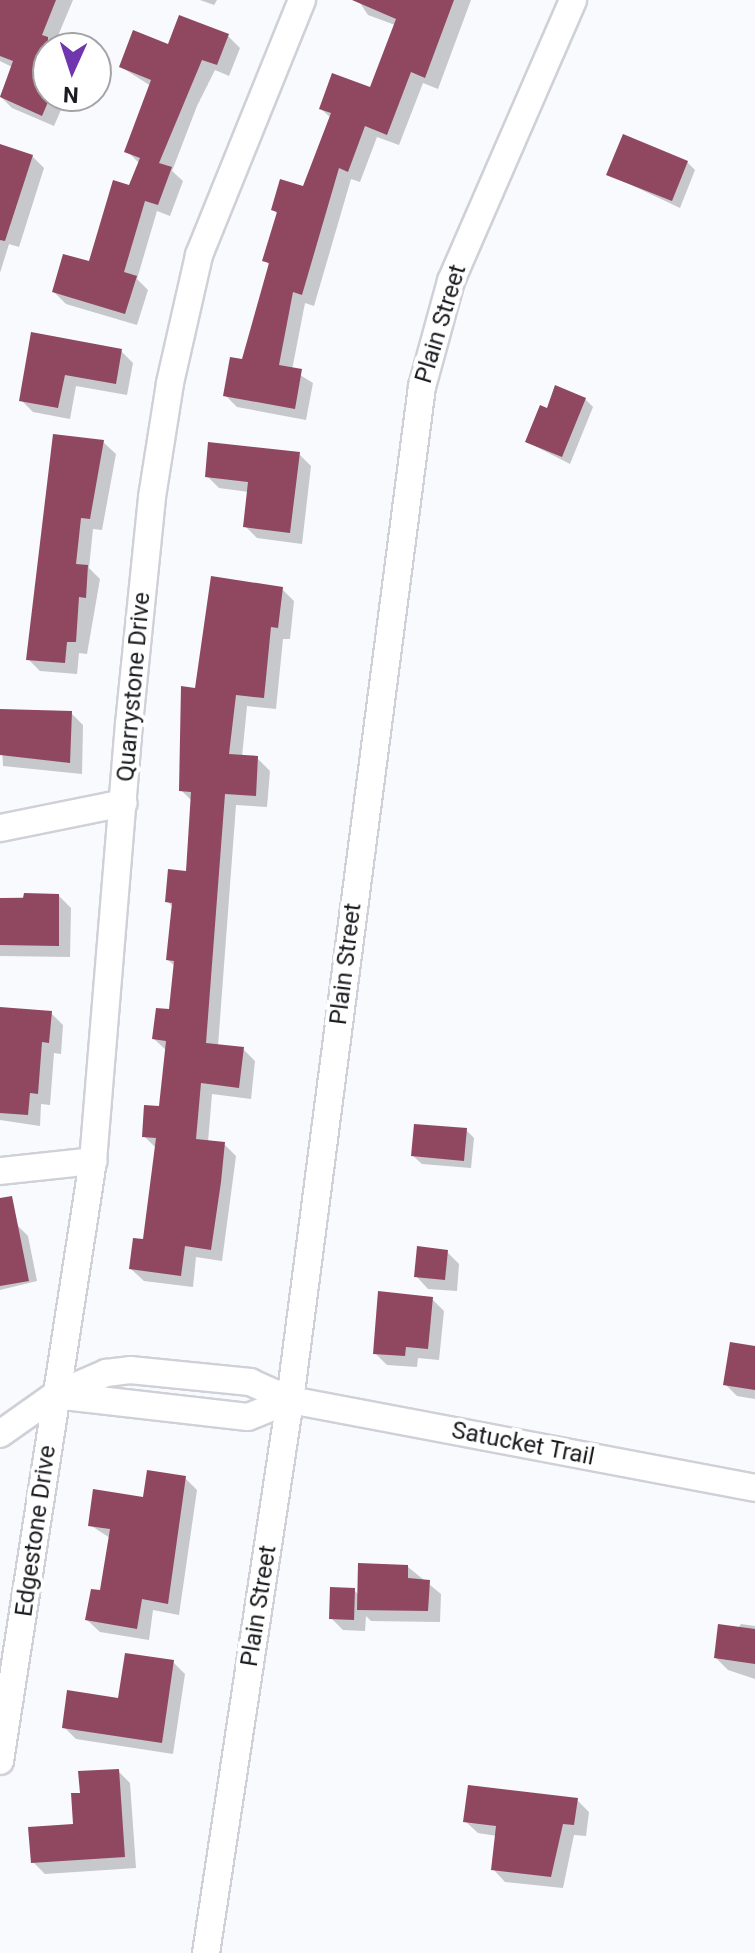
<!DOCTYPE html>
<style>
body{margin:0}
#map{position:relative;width:755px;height:1953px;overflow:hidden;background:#f9fafe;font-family:Roboto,sans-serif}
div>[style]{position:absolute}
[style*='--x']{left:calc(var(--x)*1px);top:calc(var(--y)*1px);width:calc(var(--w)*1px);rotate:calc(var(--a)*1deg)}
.shadow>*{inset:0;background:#0003}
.building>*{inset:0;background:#904860}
.roads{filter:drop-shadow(2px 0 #cfd0d8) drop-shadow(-2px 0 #cfd0d8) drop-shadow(0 2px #cfd0d8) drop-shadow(0 -2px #cfd0d8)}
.street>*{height:26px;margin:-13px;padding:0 13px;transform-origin:13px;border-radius:13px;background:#fff}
span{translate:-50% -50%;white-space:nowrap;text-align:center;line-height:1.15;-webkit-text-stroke:8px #fff;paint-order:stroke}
.street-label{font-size:24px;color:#1b1c1f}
.north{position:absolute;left:32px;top:32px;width:80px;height:80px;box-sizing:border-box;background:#fff;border:2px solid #a4a4a5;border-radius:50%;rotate:183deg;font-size:22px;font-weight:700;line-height:32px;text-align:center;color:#1b1c1f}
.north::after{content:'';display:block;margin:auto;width:28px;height:36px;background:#6f36ad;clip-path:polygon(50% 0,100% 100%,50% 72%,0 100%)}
</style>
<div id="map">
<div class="shadow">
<div style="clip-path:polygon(16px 0,73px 0,55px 43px,67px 48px,48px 48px,48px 96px,67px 96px,54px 126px,12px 108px,0 96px,12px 67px,0 61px,0 19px)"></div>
<div style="clip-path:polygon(200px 0,217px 0,214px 5px)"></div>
<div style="clip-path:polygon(358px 0,471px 0,438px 89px,423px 83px,399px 145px,377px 137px,360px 182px,351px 179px,314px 306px,305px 303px,292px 370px,313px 383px,306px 420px,237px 407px,225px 395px,244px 361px,270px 266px,265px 260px,278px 215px,273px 209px,304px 188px,331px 118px,321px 109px,371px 89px,395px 25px,368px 15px)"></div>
<div style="clip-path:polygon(228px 36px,240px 48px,229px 76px,215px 70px,197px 106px,172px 171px,183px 181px,170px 216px,157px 211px,137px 279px,148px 290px,137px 325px,66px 304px,54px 292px,90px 264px,140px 164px,127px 151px,151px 86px,121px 67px,169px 46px)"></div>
<div style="clip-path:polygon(0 146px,32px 156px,44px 168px,19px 247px,9px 244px,0 273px)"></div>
<div style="clip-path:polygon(687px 162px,695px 170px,680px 208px,608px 174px)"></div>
<div style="clip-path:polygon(33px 335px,121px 351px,133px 363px,127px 395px,76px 386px,70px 419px,33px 412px,21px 400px)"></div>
<div style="clip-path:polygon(585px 399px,593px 407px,570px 464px,527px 442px,548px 410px)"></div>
<div style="clip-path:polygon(103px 442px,116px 454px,102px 530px,93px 529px,89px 568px,100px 579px,87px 654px,79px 653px,77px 674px,40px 671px,28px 659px)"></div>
<div style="clip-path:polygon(299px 454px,311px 466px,302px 544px,257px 538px,245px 526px,249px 492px,219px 488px,207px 476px)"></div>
<div style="clip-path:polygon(282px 589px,294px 601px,290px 639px,283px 639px,276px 709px,247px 706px,242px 757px,257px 758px,270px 771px,267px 807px,236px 805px,218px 1046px,243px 1049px,255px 1061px,251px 1099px,212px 1094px,208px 1142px,224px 1144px,236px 1156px,222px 1261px,196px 1257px,193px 1287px,144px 1281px,131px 1269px,144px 1241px,156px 1148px,144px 1136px,160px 1108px,167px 1051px,154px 1039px,171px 1011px,176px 967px,168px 960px,174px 908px,167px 901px,187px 873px,193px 802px,181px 790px,196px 690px)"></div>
<div style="clip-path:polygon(0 711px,71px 713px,83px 725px,82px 774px,3px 766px)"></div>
<div style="clip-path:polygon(59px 896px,71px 908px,70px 957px,0 956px,0 898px)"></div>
<div style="clip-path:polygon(0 1009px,51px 1013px,63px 1025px,61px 1054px,54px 1053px,50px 1105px,41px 1104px,40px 1126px,0 1120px)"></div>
<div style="clip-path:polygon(466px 1130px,474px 1138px,471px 1168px,422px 1164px,413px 1156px)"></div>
<div style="clip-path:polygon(16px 1224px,28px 1236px,37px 1281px,0 1290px,0 1228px)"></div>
<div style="clip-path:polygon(447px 1252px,459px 1264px,457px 1291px,428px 1289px,416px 1276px)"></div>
<div style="clip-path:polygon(432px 1299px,444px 1311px,439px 1360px,418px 1358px,417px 1367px,387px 1365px,375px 1353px)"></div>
<div style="clip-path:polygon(755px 1348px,755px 1399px,737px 1396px,725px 1384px)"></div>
<div style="clip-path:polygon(185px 1478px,197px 1490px,179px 1615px,153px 1610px,149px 1640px,100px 1632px,87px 1620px,101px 1592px,110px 1538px,90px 1525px)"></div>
<div style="clip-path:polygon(408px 1567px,441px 1594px,440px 1622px,371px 1621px,366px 1616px,365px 1631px,343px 1630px,331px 1618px,354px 1590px,359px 1595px)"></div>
<div style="clip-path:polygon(741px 1624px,755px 1626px,755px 1679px,728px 1670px,716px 1658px)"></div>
<div style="clip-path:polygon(173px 1662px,185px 1674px,173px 1754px,76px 1739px,64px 1727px,120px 1700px)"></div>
<div style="clip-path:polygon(118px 1771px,130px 1783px,136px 1868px,45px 1874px,33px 1862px,75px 1825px,82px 1795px)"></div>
<div style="clip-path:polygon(577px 1800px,589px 1812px,586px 1836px,574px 1835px,563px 1888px,505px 1882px,493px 1869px,497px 1836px,478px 1833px,465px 1821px)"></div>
</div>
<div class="building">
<div style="clip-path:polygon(0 0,56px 0,42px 35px,48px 37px,48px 102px,42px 116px,0 97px,13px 61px,0 56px)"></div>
<div style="clip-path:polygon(352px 0,454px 0,425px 78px,411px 72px,387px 135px,365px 126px,348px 172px,339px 168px,302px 295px,293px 292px,279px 365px,302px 369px,295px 409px,223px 396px,230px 357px,242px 359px,269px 263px,262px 261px,277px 212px,271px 210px,280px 179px,303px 186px,331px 113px,319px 109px,332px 73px,370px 87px,396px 19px)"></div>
<div style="clip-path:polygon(179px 15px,229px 34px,217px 65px,202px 60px,159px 163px,172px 167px,158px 205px,145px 201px,124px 272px,137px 276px,125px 314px,52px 292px,63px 254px,89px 261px,113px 180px,129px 185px,140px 158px,124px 152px,151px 80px,119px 67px,133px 30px,168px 44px)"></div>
<div style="clip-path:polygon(623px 134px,688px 161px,672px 201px,606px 175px)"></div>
<div style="clip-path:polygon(0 144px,33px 155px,5px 241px,0 240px)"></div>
<div style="clip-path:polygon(31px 332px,122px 349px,116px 384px,65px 375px,58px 408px,19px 401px)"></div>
<div style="clip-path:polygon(555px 385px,586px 398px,562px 457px,525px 442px,540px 405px,547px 408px)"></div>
<div style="clip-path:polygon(53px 434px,104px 440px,90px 519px,81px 518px,76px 564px,88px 565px,86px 598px,79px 597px,76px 642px,67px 642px,65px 663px,26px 660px)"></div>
<div style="clip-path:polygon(208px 442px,300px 452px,290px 533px,243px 527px,248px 482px,205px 477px)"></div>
<div style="clip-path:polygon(211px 576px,283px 587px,278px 628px,271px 627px,264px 698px,236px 695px,229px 754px,258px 756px,256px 796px,225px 794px,206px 1043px,244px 1047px,239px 1088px,201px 1083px,196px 1139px,225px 1142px,221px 1182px,211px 1250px,185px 1246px,181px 1276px,129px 1269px,133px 1238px,143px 1239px,156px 1138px,142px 1137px,144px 1105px,159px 1106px,166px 1041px,152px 1039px,156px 1008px,169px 1009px,174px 961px,166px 960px,172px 903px,165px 902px,168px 869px,186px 871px,191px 792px,179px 791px,181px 686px,195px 688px)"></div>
<div style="clip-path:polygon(0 709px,72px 711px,70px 763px,0 755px)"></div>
<div style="clip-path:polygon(24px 893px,59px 894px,59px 946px,0 945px,0 898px,23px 898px)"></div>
<div style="clip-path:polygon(0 1007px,52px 1011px,49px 1043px,42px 1042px,38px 1094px,30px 1093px,28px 1115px,0 1113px)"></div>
<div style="clip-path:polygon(414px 1124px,467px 1128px,464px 1161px,411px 1156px)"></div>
<div style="clip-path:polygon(12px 1196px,29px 1281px,0 1286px,0 1198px)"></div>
<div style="clip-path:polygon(417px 1246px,448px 1250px,445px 1280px,414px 1277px)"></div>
<div style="clip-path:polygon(378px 1291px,433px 1297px,428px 1349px,406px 1347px,405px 1356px,373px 1354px)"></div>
<div style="clip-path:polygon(730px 1342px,755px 1346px,755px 1390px,723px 1385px)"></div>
<div style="clip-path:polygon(147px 1470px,186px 1476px,168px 1604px,142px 1599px,137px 1629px,85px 1620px,91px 1589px,100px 1590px,110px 1529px,88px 1526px,93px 1489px,143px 1497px)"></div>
<div style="clip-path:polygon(358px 1563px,408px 1565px,408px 1578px,430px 1580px,428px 1611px,357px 1610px)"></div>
<div style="clip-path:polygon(330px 1587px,355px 1588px,354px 1620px,329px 1619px)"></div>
<div style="clip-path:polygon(718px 1624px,755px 1629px,755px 1664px,714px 1658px)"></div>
<div style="clip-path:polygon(125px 1653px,174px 1660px,162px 1743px,62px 1728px,67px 1690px,118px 1698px)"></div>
<div style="clip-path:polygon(119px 1769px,125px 1857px,31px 1863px,28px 1827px,73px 1824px,71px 1793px,80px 1793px,78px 1771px)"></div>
<div style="clip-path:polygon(468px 1785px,578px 1798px,574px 1825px,563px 1824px,551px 1877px,491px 1870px,496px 1826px,463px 1822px)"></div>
</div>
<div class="roads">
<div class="street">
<div style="--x:0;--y:828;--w:126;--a:-11.4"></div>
<div style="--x:0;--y:1171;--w:94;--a:-6.1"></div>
<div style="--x:55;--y:1395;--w:194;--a:6.5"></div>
<div style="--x:248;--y:1417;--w:45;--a:-22"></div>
<div style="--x:0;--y:1434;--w:67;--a:-35.3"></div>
<div style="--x:55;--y:1395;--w:56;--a:-23.3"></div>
<div style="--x:106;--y:1373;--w:24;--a:-7"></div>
<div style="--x:130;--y:1370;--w:121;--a:5.7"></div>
<div style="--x:250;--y:1382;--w:44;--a:24.2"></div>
<div style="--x:290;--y:1400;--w:473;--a:10.7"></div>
<div style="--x:0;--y:1761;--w:607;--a:-81.19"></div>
<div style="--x:93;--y:1161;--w:438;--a:-85.3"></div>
<div style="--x:129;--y:724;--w:228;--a:-84.2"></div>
<div style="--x:152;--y:497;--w:115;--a:-81"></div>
<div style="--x:170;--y:383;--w:131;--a:-77.2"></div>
<div style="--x:199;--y:255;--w:275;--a:-68"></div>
<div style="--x:206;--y:1953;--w:559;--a:-81.36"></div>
<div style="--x:290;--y:1400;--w:1022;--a:-82.58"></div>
<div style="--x:422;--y:387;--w:110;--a:-74.7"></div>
<div style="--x:451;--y:281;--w:306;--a:-66.5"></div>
</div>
</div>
<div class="street-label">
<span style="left:441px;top:324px;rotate:-73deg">Plain Street</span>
<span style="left:134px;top:687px;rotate:-85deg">Quarrystone Drive</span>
<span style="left:346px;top:964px;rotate:-83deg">Plain Street</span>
<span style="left:523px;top:1444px;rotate:11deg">Satucket Trail</span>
<span style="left:36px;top:1531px;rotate:-82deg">Edgestone Drive</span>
<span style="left:259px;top:1606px;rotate:-81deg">Plain Street</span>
</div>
<div class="north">N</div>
</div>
